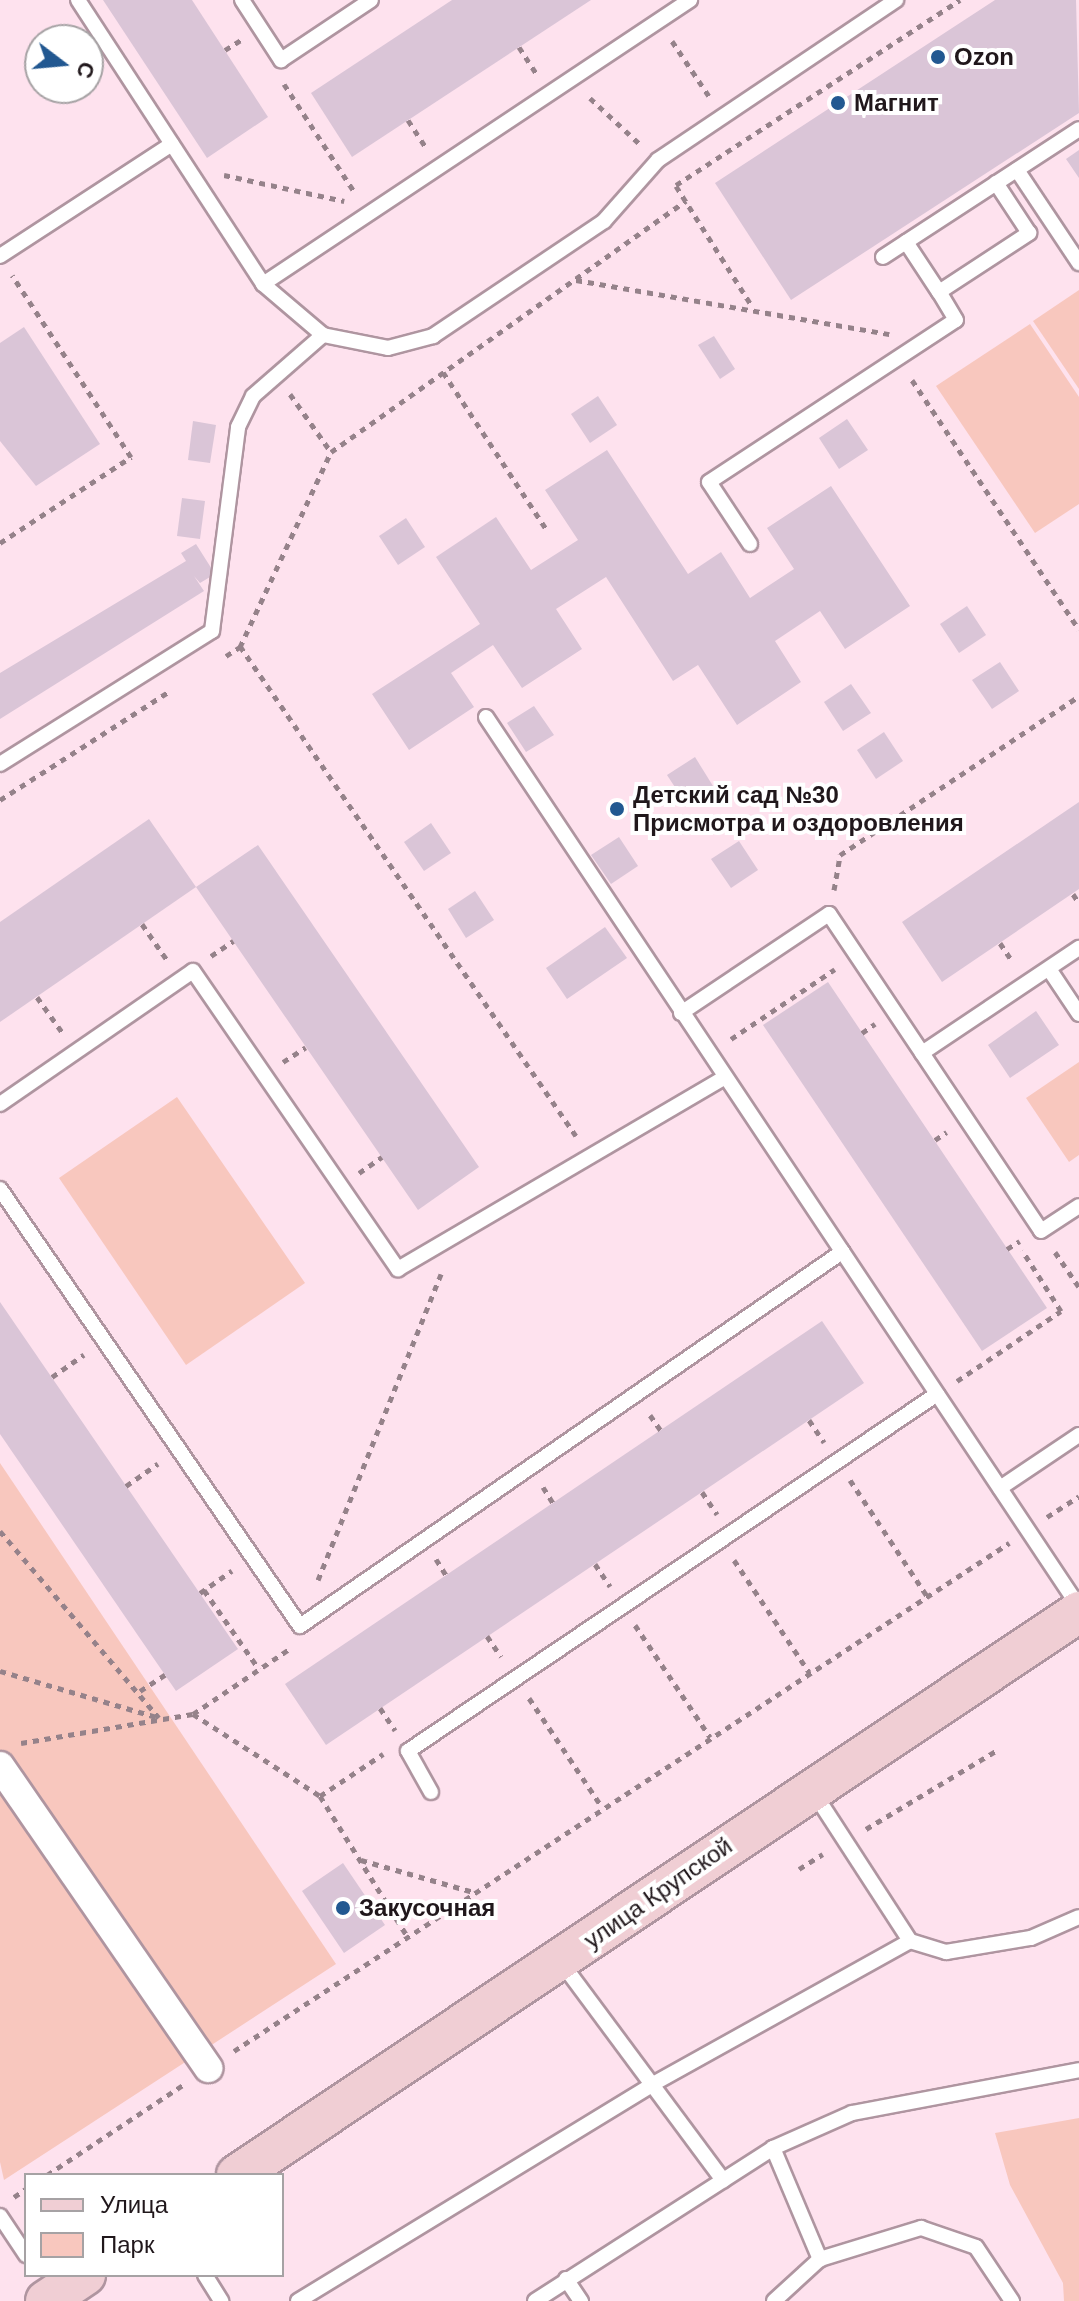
<!DOCTYPE html>
<meta charset="utf-8">
<style>
body{margin:0}
#map{position:relative;width:1079px;height:2301px;overflow:hidden;background:#fee2ee;font-family:Arial,sans-serif}
div>[style]{position:absolute}
[style*='--x']{left:calc(var(--x)*1px);top:calc(var(--y)*1px);width:calc(var(--w)*1px);rotate:calc(var(--a)*1deg)}
.green>*{inset:0;background:#f8c7be}
.building>*{inset:0;background:#dac5d7}
.path>*{height:5px;margin-top:-2.5px;transform-origin:0;background:repeating-linear-gradient(90deg,#95828a 0 6px,transparent 0 12px)}
.roads{filter:drop-shadow(2px 0 #af95a0) drop-shadow(-2px 0 #af95a0) drop-shadow(0 2px #af95a0) drop-shadow(0 -2px #af95a0)}
.lane>*{height:14px;margin:-7px;padding:0 7px;transform-origin:7px;border-radius:7px;background:#fff}
.street>*{height:28px;margin:-14px;padding:0 14px;transform-origin:14px;border-radius:14px;background:#fff}
.secondary>*{height:40px;margin:-20px;padding:0 20px;transform-origin:20px;border-radius:20px;background:#f0ced4}
.dots>*{width:22px;height:22px;translate:-50% -50%;box-sizing:border-box;border:4px solid #fff;border-radius:50%}
span{translate:-50% -50%;white-space:nowrap;text-align:center;line-height:1.15;-webkit-text-stroke:8px #fff;paint-order:stroke}
.poi-label{font-size:24px;color:#20171b;font-weight:700}
.left{translate:0 -50%;text-align:left}
.street-label{font-size:24px;color:#20171b}
.legend{position:absolute;left:24px;top:2173px;width:260px;height:104px;box-sizing:border-box;background:#fff;border:2px solid #a6a2a4;margin:0;padding:10px 14px;list-style:none;font-size:24px;color:#20171b}
.legend li{display:flex;align-items:center;gap:16px;height:40px}
.legend b{width:40px;border:2px solid #a6a2a4}
.north{position:absolute;left:24px;top:24px;width:80px;height:80px;box-sizing:border-box;background:#fff;border:2px solid #a6a2a4;border-radius:50%;rotate:106deg;font-size:22px;font-weight:700;line-height:32px;text-align:center;color:#20171b}
.north::after{content:'';display:block;margin:auto;width:28px;height:36px;background:#225891;clip-path:polygon(50% 0,100% 100%,50% 72%,0 100%)}
</style>
<div id="map">
<div class="green">
<div style="clip-path:polygon(1079px 290px,1079px 389px,1033px 321px)"></div>
<div style="clip-path:polygon(1030px 324px,1079px 397px,1079px 504px,1035px 533px,936px 386px)"></div>
<div style="clip-path:polygon(1079px 1062px,1079px 1155px,1069px 1162px,1026px 1098px)"></div>
<div style="clip-path:polygon(177px 1097px,305px 1283px,186px 1365px,59px 1178px)"></div>
<div style="clip-path:polygon(0 1463px,336px 1964px,4px 2180px,0 2162px)"></div>
<div style="clip-path:polygon(1079px 2118px,1079px 2301px,1064px 2301px,1063px 2283px,1010px 2185px,995px 2133px)"></div>
</div>
<div class="building">
<div style="clip-path:polygon(103px 0,192px 0,268px 117px,207px 158px)"></div>
<div style="clip-path:polygon(452px 0,591px 0,352px 157px,311px 93px)"></div>
<div style="clip-path:polygon(995px 0,1076px 0,1079px 113px,791px 300px,715px 183px)"></div>
<div style="clip-path:polygon(1079px 150px,1079px 178px,1066px 159px)"></div>
<div style="clip-path:polygon(24px 327px,100px 444px,36px 486px,0 441px,0 343px)"></div>
<div style="clip-path:polygon(714px 336px,735px 369px,720px 379px,698px 345px)"></div>
<div style="clip-path:polygon(598px 396px,617px 425px,590px 443px,571px 414px)"></div>
<div style="clip-path:polygon(847px 419px,868px 450px,839px 469px,819px 438px)"></div>
<div style="clip-path:polygon(193px 421px,216px 425px,210px 463px,188px 460px)"></div>
<div style="clip-path:polygon(607px 450px,688px 574px,721px 552px,750px 598px,794px 569px,767px 528px,831px 486px,910px 606px,845px 649px,820px 611px,775px 641px,801px 682px,737px 725px,698px 665px,673px 681px,606px 577px,556px 609px,582px 649px,522px 688px,493px 645px,451px 673px,474px 707px,409px 750px,372px 694px,480px 624px,436px 557px,496px 517px,531px 570px,578px 540px,545px 490px)"></div>
<div style="clip-path:polygon(182px 498px,205px 501px,200px 539px,177px 536px)"></div>
<div style="clip-path:polygon(406px 518px,425px 547px,398px 565px,379px 536px)"></div>
<div style="clip-path:polygon(196px 544px,215px 574px,200px 583px,194px 576px,204px 591px,0 719px,0 673px,186px 561px,181px 553px)"></div>
<div style="clip-path:polygon(967px 606px,986px 635px,959px 653px,940px 624px)"></div>
<div style="clip-path:polygon(1000px 662px,1019px 691px,992px 709px,972px 680px)"></div>
<div style="clip-path:polygon(851px 684px,871px 713px,843px 731px,824px 702px)"></div>
<div style="clip-path:polygon(534px 706px,554px 735px,526px 752px,507px 723px)"></div>
<div style="clip-path:polygon(884px 732px,903px 761px,876px 779px,857px 750px)"></div>
<div style="clip-path:polygon(695px 757px,713px 786px,686px 804px,667px 775px)"></div>
<div style="clip-path:polygon(1079px 802px,1079px 889px,942px 982px,902px 922px)"></div>
<div style="clip-path:polygon(149px 819px,196px 887px,0 1022px,0 922px)"></div>
<div style="clip-path:polygon(431px 823px,451px 853px,424px 871px,404px 842px)"></div>
<div style="clip-path:polygon(619px 837px,638px 866px,611px 884px,591px 855px)"></div>
<div style="clip-path:polygon(739px 841px,758px 870px,731px 888px,711px 859px)"></div>
<div style="clip-path:polygon(258px 845px,479px 1167px,418px 1210px,196px 887px)"></div>
<div style="clip-path:polygon(475px 891px,494px 920px,466px 938px,448px 909px)"></div>
<div style="clip-path:polygon(605px 927px,627px 958px,567px 999px,546px 968px)"></div>
<div style="clip-path:polygon(828px 982px,1047px 1308px,982px 1351px,763px 1025px)"></div>
<div style="clip-path:polygon(1036px 1011px,1059px 1045px,1010px 1078px,988px 1045px)"></div>
<div style="clip-path:polygon(0 1302px,238px 1649px,176px 1691px,0 1434px)"></div>
<div style="clip-path:polygon(822px 1321px,864px 1383px,326px 1745px,285px 1684px)"></div>
<div style="clip-path:polygon(343px 1863px,385px 1925px,344px 1953px,302px 1891px)"></div>
</div>
<div class="path">
<div style="--x:672;--y:41;--w:66;--a:56.1"></div>
<div style="--x:519;--y:47;--w:33;--a:57"></div>
<div style="--x:225;--y:50;--w:19;--a:-32"></div>
<div style="--x:284;--y:84;--w:130;--a:56.9"></div>
<div style="--x:590;--y:98;--w:69;--a:42.7"></div>
<div style="--x:408;--y:120;--w:33;--a:57"></div>
<div style="--x:224;--y:175;--w:123;--a:12.2"></div>
<div style="--x:676;--y:185;--w:339;--a:-33.1"></div>
<div style="--x:676;--y:186;--w:142;--a:57.7"></div>
<div style="--x:576;--y:280;--w:318;--a:9.8"></div>
<div style="--x:443;--y:372;--w:188;--a:56.7"></div>
<div style="--x:912;--y:380;--w:300;--a:56.2"></div>
<div style="--x:290;--y:394;--w:71;--a:54.7"></div>
<div style="--x:0;--y:543;--w:157;--a:-33.3"></div>
<div style="--x:131;--y:457;--w:217;--a:-123.2"></div>
<div style="--x:240;--y:646;--w:594;--a:55.56"></div>
<div style="--x:226;--y:656;--w:17;--a:-33"></div>
<div style="--x:240;--y:647;--w:215;--a:-65"></div>
<div style="--x:331;--y:452;--w:435;--a:-35.3"></div>
<div style="--x:0;--y:800;--w:202;--a:-32.7"></div>
<div style="--x:834;--y:890;--w:36;--a:-80"></div>
<div style="--x:840;--y:855;--w:287;--a:-33.6"></div>
<div style="--x:1073;--y:894;--w:11;--a:56"></div>
<div style="--x:142;--y:924;--w:44;--a:55.2"></div>
<div style="--x:1000;--y:943;--w:23;--a:56"></div>
<div style="--x:211;--y:956;--w:27;--a:-34"></div>
<div style="--x:37;--y:997;--w:43;--a:54.5"></div>
<div style="--x:862;--y:1033;--w:16;--a:-35"></div>
<div style="--x:731;--y:1039;--w:125;--a:-33.9"></div>
<div style="--x:283;--y:1062;--w:27;--a:-33"></div>
<div style="--x:935;--y:1140;--w:14;--a:-34"></div>
<div style="--x:359;--y:1173;--w:28;--a:-35"></div>
<div style="--x:1007;--y:1249;--w:15;--a:-32"></div>
<div style="--x:1055;--y:1252;--w:42;--a:55.6"></div>
<div style="--x:52;--y:1377;--w:39;--a:-35"></div>
<div style="--x:957;--y:1381;--w:125;--a:-33.9"></div>
<div style="--x:1061;--y:1311;--w:72;--a:-122.6"></div>
<div style="--x:650;--y:1415;--w:19;--a:55"></div>
<div style="--x:809;--y:1420;--w:27;--a:56"></div>
<div style="--x:850;--y:1480;--w:139;--a:56.4"></div>
<div style="--x:126;--y:1486;--w:39;--a:-35"></div>
<div style="--x:543;--y:1487;--w:19;--a:58"></div>
<div style="--x:702;--y:1492;--w:27;--a:56"></div>
<div style="--x:1047;--y:1517;--w:38;--a:-33"></div>
<div style="--x:0;--y:1531;--w:245;--a:49.6"></div>
<div style="--x:436;--y:1559;--w:19;--a:58"></div>
<div style="--x:734;--y:1560;--w:135;--a:56.2"></div>
<div style="--x:595;--y:1564;--w:27;--a:56"></div>
<div style="--x:318;--y:1580;--w:330;--a:-68.1"></div>
<div style="--x:204;--y:1590;--w:96;--a:55.2"></div>
<div style="--x:200;--y:1593;--w:39;--a:-35"></div>
<div style="--x:635;--y:1625;--w:135;--a:56.2"></div>
<div style="--x:487;--y:1636;--w:25;--a:56"></div>
<div style="--x:0;--y:1671;--w:163;--a:16.4"></div>
<div style="--x:140;--y:1691;--w:30;--a:-33"></div>
<div style="--x:529;--y:1698;--w:131;--a:56.2"></div>
<div style="--x:380;--y:1708;--w:27;--a:56"></div>
<div style="--x:193;--y:1714;--w:118;--a:-34"></div>
<div style="--x:21;--y:1743;--w:174;--a:-9.6"></div>
<div style="--x:193;--y:1714;--w:151;--a:32.8"></div>
<div style="--x:320;--y:1796;--w:165;--a:58.1"></div>
<div style="--x:320;--y:1796;--w:76;--a:-33.7"></div>
<div style="--x:866;--y:1829;--w:155;--a:-31"></div>
<div style="--x:361;--y:1860;--w:116;--a:15.9"></div>
<div style="--x:799;--y:1869;--w:28;--a:-32"></div>
<div style="--x:234;--y:2051;--w:927;--a:-33.24"></div>
<div style="--x:47;--y:2175;--w:163;--a:-33.5"></div>
<div style="--x:14;--y:2197;--w:14;--a:-34"></div>
</div>
<div class="roads">
<div class="lane">
<div style="--x:78;--y:0;--w:339;--a:56.9"></div>
<div style="--x:263;--y:284;--w:79;--a:40.4"></div>
<div style="--x:323;--y:335;--w:66;--a:11.3"></div>
<div style="--x:388;--y:348;--w:47;--a:-14.9"></div>
<div style="--x:433;--y:336;--w:206;--a:-33.9"></div>
<div style="--x:604;--y:221;--w:81;--a:-48.5"></div>
<div style="--x:658;--y:160;--w:287;--a:-33.9"></div>
<div style="--x:242;--y:0;--w:72;--a:57"></div>
<div style="--x:281;--y:60;--w:108;--a:-33.7"></div>
<div style="--x:1017;--y:170;--w:112;--a:56.3"></div>
<div style="--x:906;--y:242;--w:60;--a:56.6"></div>
<div style="--x:939;--y:292;--w:108;--a:-33.2"></div>
<div style="--x:1029;--y:233;--w:60;--a:-123.4"></div>
<div style="--x:0;--y:256;--w:205;--a:-33.1"></div>
<div style="--x:883;--y:257;--w:234;--a:-33.1"></div>
<div style="--x:263;--y:284;--w:513;--a:-33.63"></div>
<div style="--x:750;--y:544;--w:74;--a:-123.5"></div>
<div style="--x:709;--y:482;--w:295;--a:-33.3"></div>
<div style="--x:956;--y:320;--w:33;--a:-121"></div>
<div style="--x:486;--y:717;--w:1069;--a:56.32"></div>
<div style="--x:0;--y:764;--w:250;--a:-32.1"></div>
<div style="--x:212;--y:631;--w:206;--a:-82.7"></div>
<div style="--x:238;--y:427;--w:34;--a:-64"></div>
<div style="--x:253;--y:396;--w:93;--a:-41.1"></div>
<div style="--x:1049;--y:969;--w:54;--a:56.3"></div>
<div style="--x:681;--y:1013;--w:178;--a:-33.8"></div>
<div style="--x:829;--y:914;--w:381;--a:56.2"></div>
<div style="--x:1041;--y:1231;--w:45;--a:-33.3"></div>
<div style="--x:922;--y:1053;--w:189;--a:-33.8"></div>
<div style="--x:0;--y:1104;--w:234;--a:-34.6"></div>
<div style="--x:193;--y:971;--w:362;--a:55.5"></div>
<div style="--x:398;--y:1269;--w:378;--a:-30.4"></div>
<div style="--x:0;--y:1189;--w:530;--a:55.53"></div>
<div style="--x:300;--y:1626;--w:659;--a:-34.61"></div>
<div style="--x:1000;--y:1488;--w:95;--a:-33.9"></div>
<div style="--x:431;--y:1792;--w:47;--a:-119.3"></div>
<div style="--x:408;--y:1751;--w:638;--a:-34.01"></div>
<div style="--x:814;--y:1793;--w:176;--a:57"></div>
<div style="--x:561;--y:1962;--w:272;--a:53.4"></div>
<div style="--x:773;--y:2148;--w:121;--a:67.1"></div>
<div style="--x:0;--y:2216;--w:47;--a:56.3"></div>
<div style="--x:205;--y:2275;--w:31;--a:58"></div>
<div style="--x:566;--y:2279;--w:27;--a:56"></div>
<div style="--x:298;--y:2301;--w:416;--a:-31.4"></div>
<div style="--x:653;--y:2084;--w:294;--a:-29.1"></div>
<div style="--x:910;--y:1941;--w:38;--a:17"></div>
<div style="--x:946;--y:1952;--w:86;--a:-9.4"></div>
<div style="--x:1031;--y:1938;--w:52;--a:-23.6"></div>
<div style="--x:535;--y:2301;--w:283;--a:-32.7"></div>
<div style="--x:773;--y:2148;--w:86;--a:-23.9"></div>
<div style="--x:852;--y:2113;--w:231;--a:-10.7"></div>
<div style="--x:774;--y:2301;--w:62;--a:-42.4"></div>
<div style="--x:820;--y:2259;--w:106;--a:-17.1"></div>
<div style="--x:921;--y:2228;--w:58;--a:19.1"></div>
<div style="--x:976;--y:2247;--w:65;--a:56.3"></div>
</div>
<div class="street">
<div style="--x:0;--y:1766;--w:367;--a:55.4"></div>
</div>
<div class="secondary">
<div style="--x:237;--y:2175;--w:1013;--a:-33.77"></div>
<div style="--x:46;--y:2301;--w:47;--a:-33.7"></div>
</div>
</div>
<div class="dots">
<div style="left:938px;top:57px;background:#225891"></div>
<div style="left:838px;top:103px;background:#225891"></div>
<div style="left:617px;top:809px;background:#225891"></div>
<div style="left:343px;top:1908px;background:#225891"></div>
</div>
<div class="poi-label">
<span class="left" style="left:954px;top:57px">Ozon</span>
<span class="left" style="left:854px;top:103px">Магнит</span>
<span class="left" style="left:633px;top:809px">Детский сад №30<br>Присмотра и оздоровления</span>
<span class="left" style="left:359px;top:1908px">Закусочная</span>
</div>
<div class="street-label">
<span style="left:658px;top:1893px;rotate:-35deg">улица Крупской</span>
</div>
<ul class="legend">
<li><b style="height:10px;background:#f0ced4"></b>Улица</li>
<li><b style="height:22px;background:#f8c7be"></b>Парк</li>
</ul>
<div class="north">С</div>
</div>
